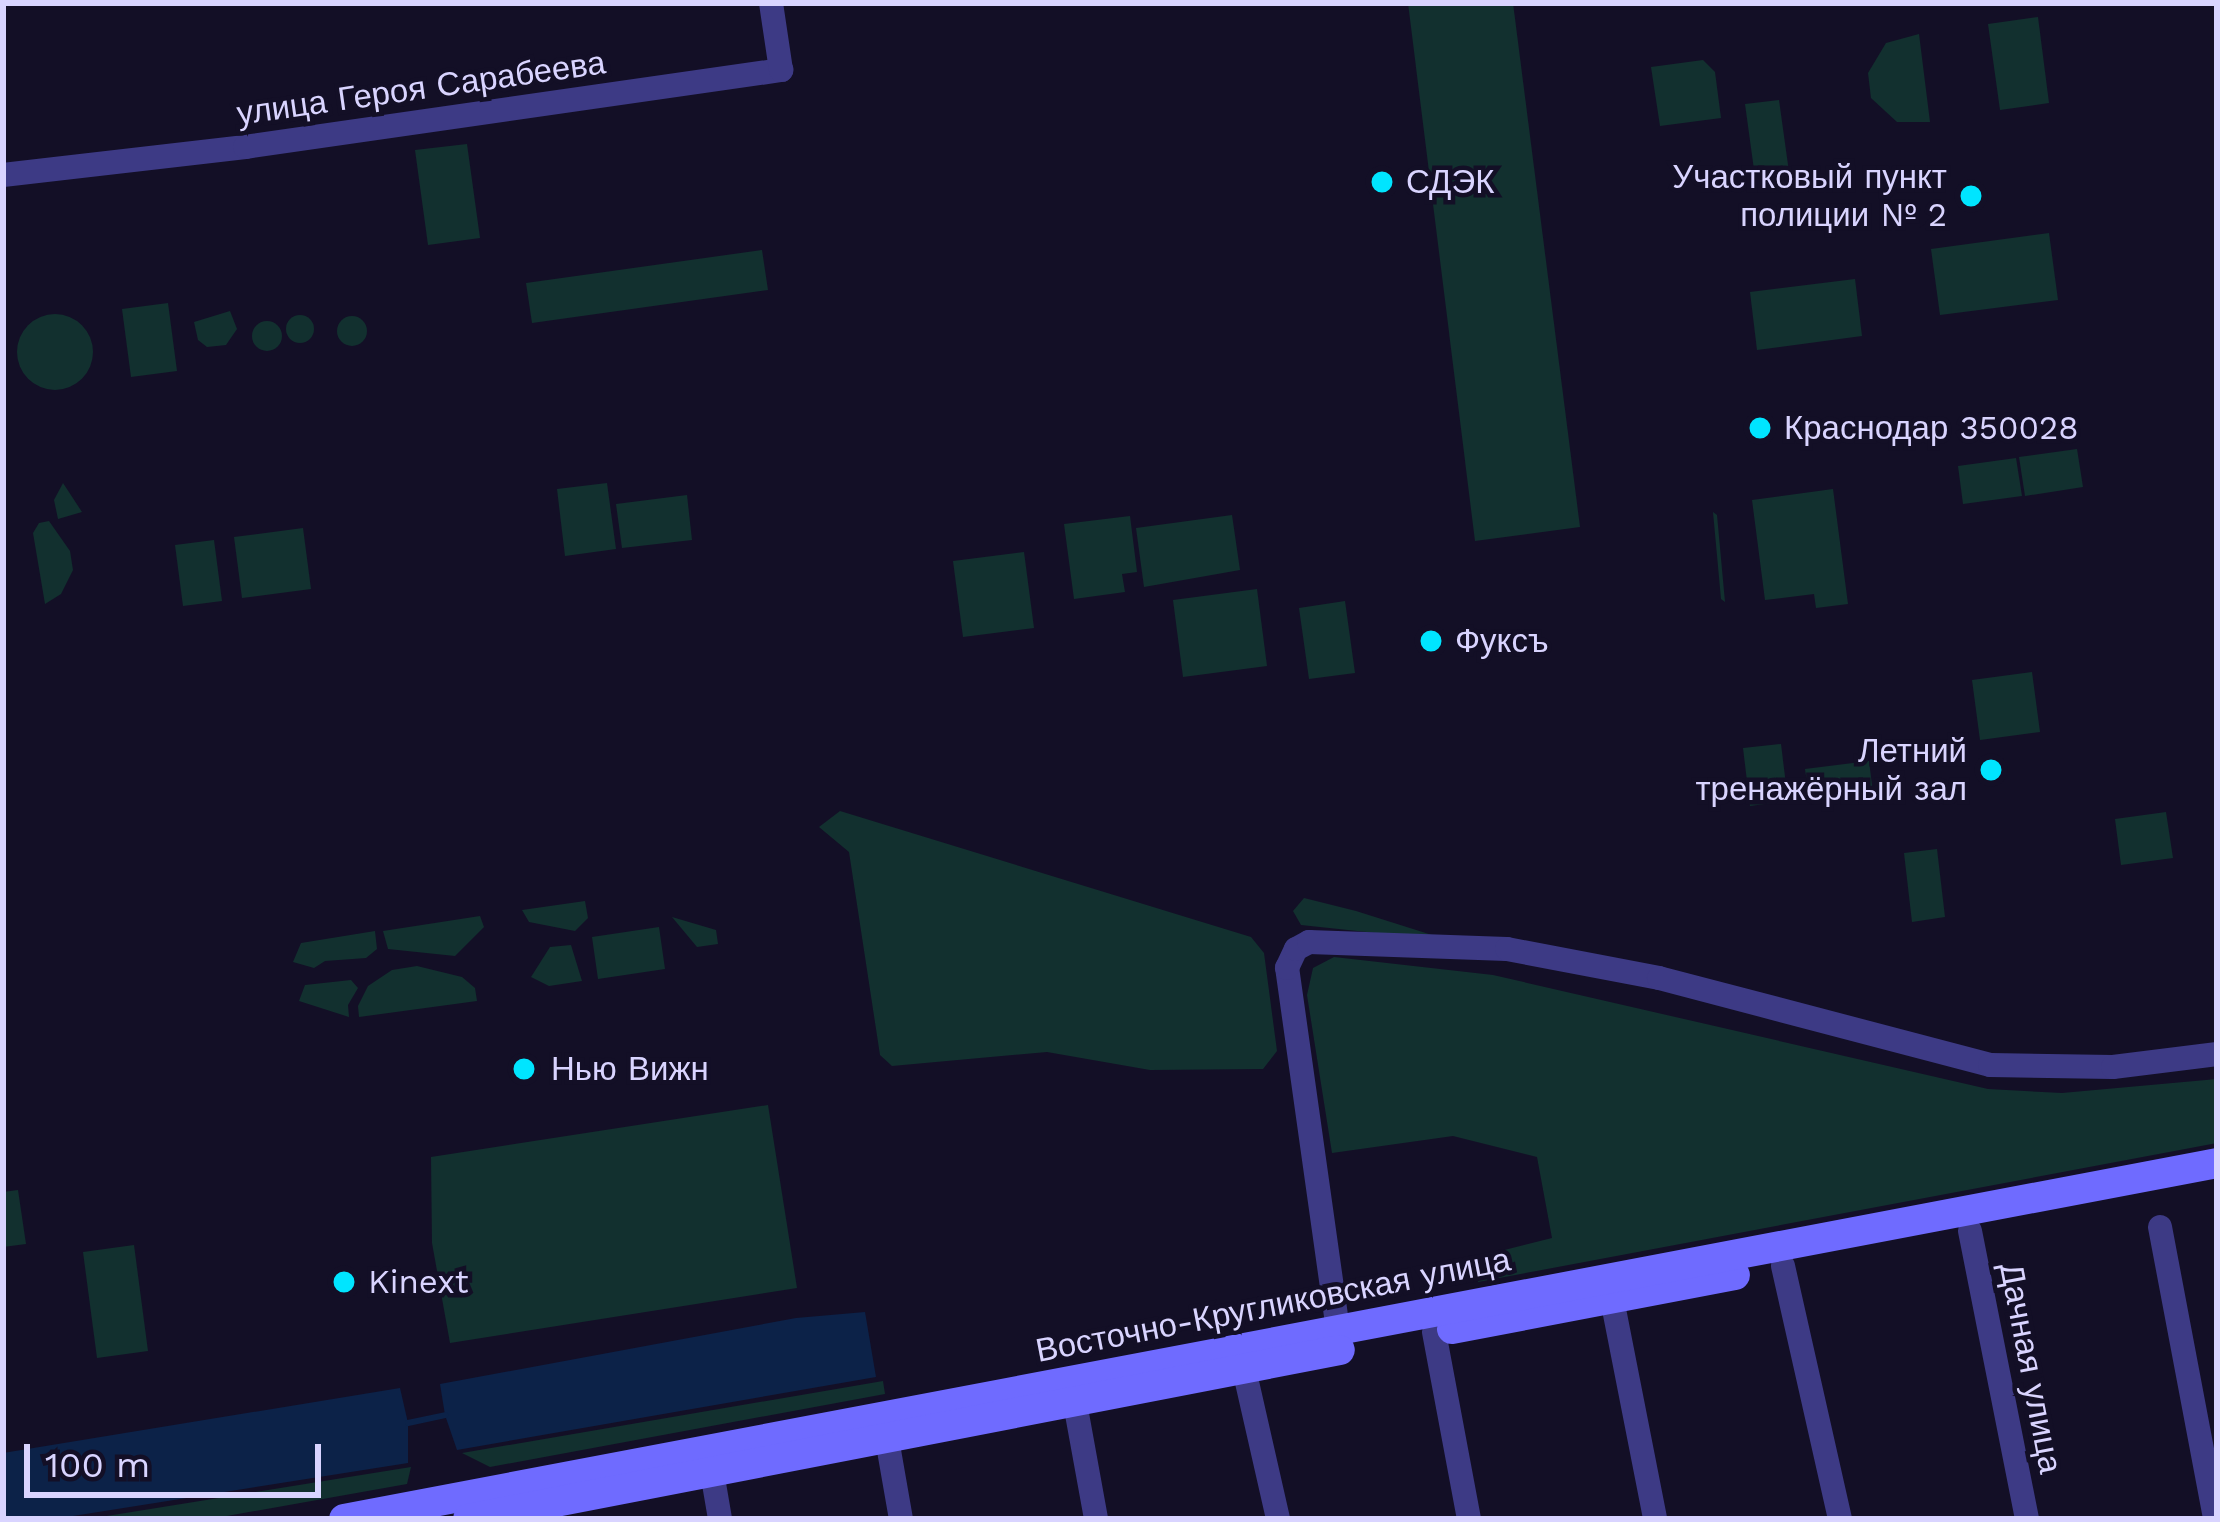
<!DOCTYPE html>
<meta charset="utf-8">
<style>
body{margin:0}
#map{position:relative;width:2220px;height:1522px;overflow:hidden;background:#130f26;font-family:"Work Sans",sans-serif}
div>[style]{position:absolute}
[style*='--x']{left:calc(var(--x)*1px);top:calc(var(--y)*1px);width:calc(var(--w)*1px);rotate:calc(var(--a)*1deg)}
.green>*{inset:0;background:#12302f}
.round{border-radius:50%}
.water>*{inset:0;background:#0c2248}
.stream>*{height:6px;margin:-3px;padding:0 3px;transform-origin:3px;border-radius:3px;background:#0c2248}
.street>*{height:24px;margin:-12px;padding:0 12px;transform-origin:12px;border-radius:12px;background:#3d3a85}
.secondary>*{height:30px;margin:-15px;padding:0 15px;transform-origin:15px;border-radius:15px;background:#6f6bff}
.dots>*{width:33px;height:33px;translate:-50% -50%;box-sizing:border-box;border:6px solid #130f26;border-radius:50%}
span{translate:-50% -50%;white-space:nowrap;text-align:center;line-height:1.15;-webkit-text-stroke:9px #130f26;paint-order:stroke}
.street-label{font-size:33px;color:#d9d4ff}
.poi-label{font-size:33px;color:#d9d4ff}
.right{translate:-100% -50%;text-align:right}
.left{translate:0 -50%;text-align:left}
.frame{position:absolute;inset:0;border:6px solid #d9d4ff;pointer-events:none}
.scale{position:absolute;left:24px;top:1444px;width:297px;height:54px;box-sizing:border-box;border:6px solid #d9d4ff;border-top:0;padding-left:15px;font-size:36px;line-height:42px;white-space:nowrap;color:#d9d4ff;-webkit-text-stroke:9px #130f26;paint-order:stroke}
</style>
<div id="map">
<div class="green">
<div style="clip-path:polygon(1408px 3px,1513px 3px,1580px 527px,1475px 541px)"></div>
<div style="clip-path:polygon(2038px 17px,2049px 103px,2000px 110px,1988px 24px)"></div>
<div style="clip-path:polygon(1919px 34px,1930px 122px,1897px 122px,1871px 98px,1868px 73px,1886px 43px)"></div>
<div style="clip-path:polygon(1703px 60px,1715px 72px,1721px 118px,1660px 126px,1651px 67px)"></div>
<div style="clip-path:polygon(1779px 100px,1789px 172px,1755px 177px,1745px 104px)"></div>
<div style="clip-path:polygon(467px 144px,480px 238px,428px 245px,415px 150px)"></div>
<div style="clip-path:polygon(2049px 233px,2058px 300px,1940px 315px,1931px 249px)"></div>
<div style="clip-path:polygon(762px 250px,768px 290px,532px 323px,526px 283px)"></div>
<div style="clip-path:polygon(1855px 279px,1862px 336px,1757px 350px,1750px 292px)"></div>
<div style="clip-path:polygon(168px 303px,177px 371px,131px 377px,122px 309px)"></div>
<div style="clip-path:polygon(230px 311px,237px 329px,226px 345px,207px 347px,198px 340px,194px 322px)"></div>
<div class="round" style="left:17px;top:314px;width:76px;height:76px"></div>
<div class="round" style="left:286px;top:315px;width:28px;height:28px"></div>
<div class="round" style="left:337px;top:316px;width:30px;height:30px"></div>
<div class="round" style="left:252px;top:321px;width:30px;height:30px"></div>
<div style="clip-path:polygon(2077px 449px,2083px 487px,2025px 496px,2019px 457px)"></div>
<div style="clip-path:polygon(2016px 458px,2022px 496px,1963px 504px,1958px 466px)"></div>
<div style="clip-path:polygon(63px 483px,82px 512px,58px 519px,54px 500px)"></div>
<div style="clip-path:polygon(607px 483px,616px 549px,565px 556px,557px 489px)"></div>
<div style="clip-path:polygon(1833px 489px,1848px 604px,1816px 608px,1814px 594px,1765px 600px,1752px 500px)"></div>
<div style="clip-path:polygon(687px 495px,692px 540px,622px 548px,616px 504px)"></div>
<div style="clip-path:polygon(1713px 512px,1717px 515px,1725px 602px,1721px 599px)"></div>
<div style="clip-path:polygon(1232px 515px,1240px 570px,1144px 587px,1136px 528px)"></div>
<div style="clip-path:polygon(1130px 516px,1137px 572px,1122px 574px,1125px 592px,1074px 599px,1064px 524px)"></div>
<div style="clip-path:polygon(49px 521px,70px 551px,73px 570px,61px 594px,45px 604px,33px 533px,39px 523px)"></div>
<div style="clip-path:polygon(303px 528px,311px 589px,242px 598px,234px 537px)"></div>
<div style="clip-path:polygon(214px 540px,222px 601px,183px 606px,175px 545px)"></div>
<div style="clip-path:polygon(1024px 552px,1034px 628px,963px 637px,953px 561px)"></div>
<div style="clip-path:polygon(1257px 589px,1267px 666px,1183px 677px,1173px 600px)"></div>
<div style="clip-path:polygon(1345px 601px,1355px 673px,1309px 679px,1299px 608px)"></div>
<div style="clip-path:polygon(2032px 672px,2040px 732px,1980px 740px,1972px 680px)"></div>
<div style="clip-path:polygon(1781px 744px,1788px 801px,1750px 806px,1743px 748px)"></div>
<div style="clip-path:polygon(1869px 761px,1873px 793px,1810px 802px,1805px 769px)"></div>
<div style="clip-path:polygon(840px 811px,1251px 937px,1264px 953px,1277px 1051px,1263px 1069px,1150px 1070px,1047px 1052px,892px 1066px,880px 1055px,849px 852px,819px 827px)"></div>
<div style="clip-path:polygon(2166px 812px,2173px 858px,2121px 865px,2115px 819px)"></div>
<div style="clip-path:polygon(1937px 849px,1945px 917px,1912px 922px,1904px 853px)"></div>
<div style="clip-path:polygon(1304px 898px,1356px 911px,1451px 941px,1301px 925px,1293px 911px)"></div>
<div style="clip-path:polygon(585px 901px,588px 918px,575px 931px,529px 922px,522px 910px)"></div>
<div style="clip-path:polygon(480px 916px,484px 927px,455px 956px,388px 949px,383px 931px)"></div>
<div style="clip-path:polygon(672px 917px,716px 930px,718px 944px,697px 947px)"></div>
<div style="clip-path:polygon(659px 927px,665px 969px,598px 979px,592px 937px)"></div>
<div style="clip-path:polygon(375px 931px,377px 949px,366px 958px,325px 961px,314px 968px,293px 962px,301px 943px)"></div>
<div style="clip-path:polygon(571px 945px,582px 981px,549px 986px,531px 977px,550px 947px)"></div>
<div style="clip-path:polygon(1334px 957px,1493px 975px,1988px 1089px,2062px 1093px,2217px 1079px,2217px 1143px,1478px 1282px,1473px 1258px,1552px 1238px,1537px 1157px,1453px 1136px,1332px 1153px,1307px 995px,1313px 968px)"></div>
<div style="clip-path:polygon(417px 966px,462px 977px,475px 988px,477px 1001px,359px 1017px,358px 1006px,368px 986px,392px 970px)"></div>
<div style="clip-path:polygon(351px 980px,358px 988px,348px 1005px,349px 1017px,299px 1001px,305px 985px)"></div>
<div style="clip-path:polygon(768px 1105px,797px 1288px,450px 1343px,432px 1243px,431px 1157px)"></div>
<div style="clip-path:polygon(18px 1190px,26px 1244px,3px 1247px,3px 1192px)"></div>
<div style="clip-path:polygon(134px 1245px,148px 1351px,97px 1358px,83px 1252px)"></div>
<div style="clip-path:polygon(883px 1381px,885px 1394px,490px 1467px,462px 1453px)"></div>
<div style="clip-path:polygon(411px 1467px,407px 1484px,210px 1519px,88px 1519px)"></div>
</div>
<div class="water">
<div style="clip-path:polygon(865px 1312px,876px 1377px,457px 1450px,445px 1415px,440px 1384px,796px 1318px)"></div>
<div style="clip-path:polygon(400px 1388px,408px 1423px,408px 1463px,54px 1519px,3px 1519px,3px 1453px)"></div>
</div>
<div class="stream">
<div style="--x:408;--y:1423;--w:38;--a:-12"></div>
</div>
<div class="street">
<div style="--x:3;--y:175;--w:244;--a:-6.6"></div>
<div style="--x:245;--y:147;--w:542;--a:-8.17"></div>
<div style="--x:781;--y:70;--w:68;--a:-98.5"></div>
<div style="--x:2160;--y:1227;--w:297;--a:79.3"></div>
<div style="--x:1970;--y:1231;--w:294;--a:78.8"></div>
<div style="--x:1783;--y:1266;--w:259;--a:77.3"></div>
<div style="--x:1612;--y:1299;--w:224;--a:78.9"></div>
<div style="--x:1338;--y:1330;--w:366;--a:-98"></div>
<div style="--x:1287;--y:968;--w:21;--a:-65"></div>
<div style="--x:1296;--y:949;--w:15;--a:-28"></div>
<div style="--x:1309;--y:942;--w:198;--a:2"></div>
<div style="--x:1507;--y:949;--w:155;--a:10.8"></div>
<div style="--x:1659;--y:978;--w:342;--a:14.7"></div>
<div style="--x:1990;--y:1065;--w:123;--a:0.9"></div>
<div style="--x:2113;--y:1067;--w:105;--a:-7.1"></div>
<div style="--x:1434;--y:1332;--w:190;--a:79.4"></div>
<div style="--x:1244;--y:1369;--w:154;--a:77.2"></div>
<div style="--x:1075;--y:1403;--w:118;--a:79.7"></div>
<div style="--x:887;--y:1439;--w:81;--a:80.1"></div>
<div style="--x:712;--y:1472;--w:48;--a:80.3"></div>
</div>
<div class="secondary">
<div style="--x:1452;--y:1329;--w:288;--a:-10.8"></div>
<div style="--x:344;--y:1519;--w:1907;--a:-10.76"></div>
<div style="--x:468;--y:1519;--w:888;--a:-10.97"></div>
</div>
<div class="dots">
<div style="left:1382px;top:182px;background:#00e5ff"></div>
<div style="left:1971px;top:196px;background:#00e5ff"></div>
<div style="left:1760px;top:428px;background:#00e5ff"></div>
<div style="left:1431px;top:641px;background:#00e5ff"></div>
<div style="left:1991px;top:770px;background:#00e5ff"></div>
<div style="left:524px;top:1069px;background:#00e5ff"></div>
<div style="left:344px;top:1282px;background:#00e5ff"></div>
</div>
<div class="street-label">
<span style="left:421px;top:88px;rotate:-8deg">улица Героя Сарабеева</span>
<span style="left:1273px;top:1305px;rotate:-11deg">Восточно-Кругликовская улица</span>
<span style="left:2031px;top:1368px;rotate:79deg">Дачная улица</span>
</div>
<div class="poi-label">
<span class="right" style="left:1947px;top:196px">Участковый пункт<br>полиции № 2</span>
<span class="left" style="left:1406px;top:182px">СДЭК</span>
<span class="left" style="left:1784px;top:428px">Краснодар 350028</span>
<span class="left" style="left:1455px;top:641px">Фуксъ</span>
<span class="right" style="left:1967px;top:770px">Летний<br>тренажёрный зал</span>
<span class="left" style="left:551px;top:1069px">Нью Вижн</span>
<span class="left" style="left:368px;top:1282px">Kinext</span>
</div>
<div class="frame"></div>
<div class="scale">100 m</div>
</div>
